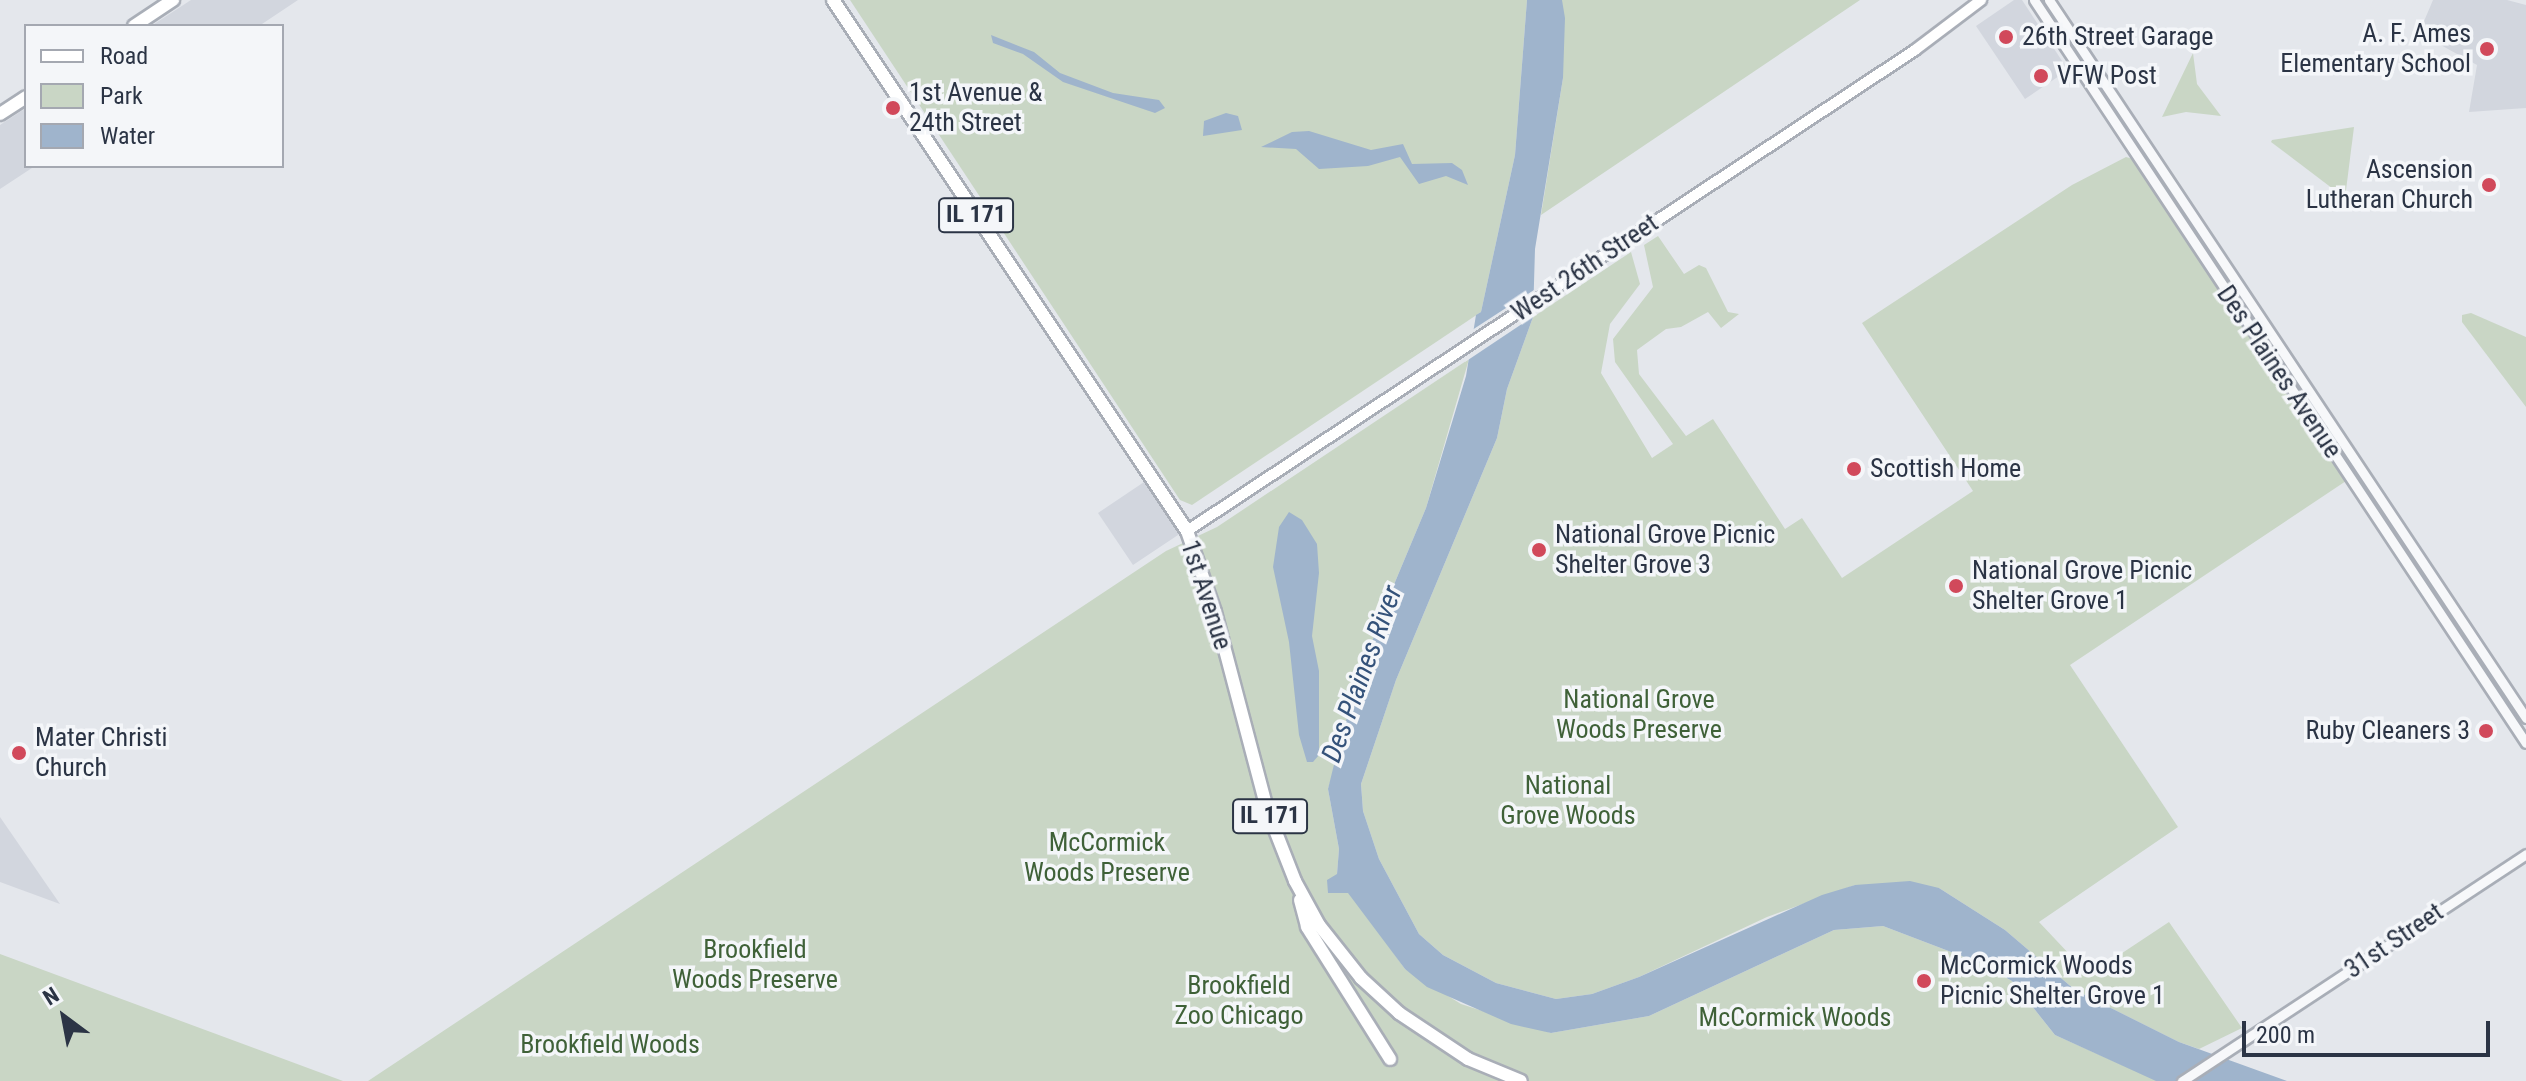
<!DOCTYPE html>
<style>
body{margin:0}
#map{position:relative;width:2526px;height:1081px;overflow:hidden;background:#e4e7ec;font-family:"Roboto Condensed",sans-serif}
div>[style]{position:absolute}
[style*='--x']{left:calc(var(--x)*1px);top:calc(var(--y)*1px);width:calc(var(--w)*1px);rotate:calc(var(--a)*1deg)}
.built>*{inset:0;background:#d2d6de}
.green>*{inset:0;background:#c9d6c5}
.water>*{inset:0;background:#9fb4cc}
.pier>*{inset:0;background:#e4e7ec}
.roads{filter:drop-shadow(2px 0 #a9aeb7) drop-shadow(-2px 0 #a9aeb7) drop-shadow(0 2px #a9aeb7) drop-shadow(0 -2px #a9aeb7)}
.tertiary>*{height:9px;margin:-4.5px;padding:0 4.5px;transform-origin:4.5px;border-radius:4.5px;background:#f7f8fa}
.secondary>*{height:10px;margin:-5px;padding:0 5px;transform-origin:5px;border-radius:5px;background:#fff}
.primary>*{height:12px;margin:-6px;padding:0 6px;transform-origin:6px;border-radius:6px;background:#fff}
.dots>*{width:22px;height:22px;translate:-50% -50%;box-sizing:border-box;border:4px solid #f4f6f9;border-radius:50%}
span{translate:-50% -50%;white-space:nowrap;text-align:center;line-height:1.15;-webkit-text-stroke:7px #f4f6f9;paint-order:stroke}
.shield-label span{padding:2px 6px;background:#f4f6f9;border:2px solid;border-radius:6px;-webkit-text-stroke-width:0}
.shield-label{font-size:24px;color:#2b3445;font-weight:700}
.poi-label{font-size:26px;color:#2b3445}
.right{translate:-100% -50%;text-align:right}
.left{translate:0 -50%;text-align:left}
.street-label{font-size:26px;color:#2b3445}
.park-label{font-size:26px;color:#3f6138}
.water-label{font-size:28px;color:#34527a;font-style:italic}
.legend{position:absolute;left:24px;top:24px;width:260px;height:144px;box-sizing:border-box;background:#f4f6f9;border:2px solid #a4a8b1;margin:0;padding:10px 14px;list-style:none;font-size:24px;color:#2b3445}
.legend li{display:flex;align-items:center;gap:16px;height:40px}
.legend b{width:40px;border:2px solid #a4a8b1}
.north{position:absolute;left:24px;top:977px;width:80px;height:80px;-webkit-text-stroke:6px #f4f6f9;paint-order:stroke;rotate:328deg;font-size:22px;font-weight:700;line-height:32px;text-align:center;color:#2b3445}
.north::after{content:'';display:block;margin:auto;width:28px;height:36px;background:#2b3445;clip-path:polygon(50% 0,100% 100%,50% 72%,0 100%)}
.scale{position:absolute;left:2242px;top:1021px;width:248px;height:36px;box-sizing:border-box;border:4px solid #2b3445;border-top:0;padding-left:10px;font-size:24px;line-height:28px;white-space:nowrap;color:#2b3445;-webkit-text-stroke:6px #f4f6f9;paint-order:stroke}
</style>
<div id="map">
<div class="built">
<div style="clip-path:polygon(191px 0,298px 0,259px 26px,151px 26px)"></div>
<div style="clip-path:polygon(2014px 0,2022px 0,2068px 70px,2025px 99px,1976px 26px)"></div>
<div style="clip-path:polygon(2433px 0,2507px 0,2526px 5px,2526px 108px,2469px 112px,2477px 65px,2419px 33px)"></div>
<div style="clip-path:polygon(26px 108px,26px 166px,35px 166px,0 189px,0 125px)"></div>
<div style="clip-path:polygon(1150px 478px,1184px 531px,1133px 565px,1098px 513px)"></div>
<div style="clip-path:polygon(0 817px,60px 904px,0 882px)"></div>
</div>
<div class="green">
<div style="clip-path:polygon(850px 0,1527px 0,1515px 155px,1481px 312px,1192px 505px,1180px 500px)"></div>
<div style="clip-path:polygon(1562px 0,1860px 0,1541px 215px,1563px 78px)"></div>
<div style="clip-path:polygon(2038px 0,2044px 0,2127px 129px,2125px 130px)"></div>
<div style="clip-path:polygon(2193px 53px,2197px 84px,2221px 116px,2186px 112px,2162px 117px)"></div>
<div style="clip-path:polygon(2354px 127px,2345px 198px,2271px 142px,2272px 140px)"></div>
<div style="clip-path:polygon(2126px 157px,2133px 159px,2346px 481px,2070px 665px,2178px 827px,2039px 922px,2089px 975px,2169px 922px,2242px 1028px,2199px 1049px,2179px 1042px,2075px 990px,2005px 930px,1939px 888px,1855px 885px,1767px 917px,1639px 977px,1592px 994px,1556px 999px,1496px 983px,1443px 955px,1419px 934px,1379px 859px,1363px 811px,1361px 784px,1396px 680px,1497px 438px,1507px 389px,1533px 317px,1631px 252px,1640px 284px,1610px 324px,1601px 373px,1652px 458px,1673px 444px,1615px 362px,1613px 339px,1653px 287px,1644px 245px,1658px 236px,1684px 274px,1699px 265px,1706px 268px,1728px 312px,1739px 314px,1721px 328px,1708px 312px,1681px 327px,1666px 329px,1637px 350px,1639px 374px,1686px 436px,1713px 419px,1785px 529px,1802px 518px,1842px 578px,1973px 491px,1862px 323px,2072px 185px)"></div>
<div style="clip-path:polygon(2471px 313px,2526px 337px,2526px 407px,2462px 322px,2462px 315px)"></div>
<div style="clip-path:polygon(1469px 359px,1426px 508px,1380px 618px,1328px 789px,1339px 849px,1337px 874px,1405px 969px,1461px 1004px,1551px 1033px,1649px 1016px,1834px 930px,1883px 926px,1980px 963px,2012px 981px,2055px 1035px,2158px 1081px,368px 1081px,1166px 551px,1217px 527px)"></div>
<div style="clip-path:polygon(0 954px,343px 1081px,0 1081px)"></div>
</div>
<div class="water">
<div style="clip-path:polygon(1527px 0,1562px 0,1565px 18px,1563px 78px,1535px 249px,1533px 317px,1507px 389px,1497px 438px,1396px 680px,1361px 784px,1363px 811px,1379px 859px,1419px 934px,1443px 955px,1496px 983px,1556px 999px,1592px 994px,1639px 977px,1822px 895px,1855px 885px,1910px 881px,1939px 888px,2005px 930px,2075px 990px,2179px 1042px,2287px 1081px,2156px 1081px,2055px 1035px,2012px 981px,1980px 963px,1883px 926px,1834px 930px,1649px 1016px,1551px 1033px,1511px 1024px,1427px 987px,1405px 969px,1348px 893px,1328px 893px,1327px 880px,1337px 874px,1339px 849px,1328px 789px,1341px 736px,1380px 618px,1426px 508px,1466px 376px,1476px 315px,1481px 312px,1515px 155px)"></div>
<div style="clip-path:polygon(991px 35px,1034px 52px,1060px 73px,1113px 93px,1159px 100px,1165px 108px,1155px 113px,1063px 82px,1023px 54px,993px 43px)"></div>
<div style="clip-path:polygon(1226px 113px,1238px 116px,1242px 130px,1203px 136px,1204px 121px)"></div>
<div style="clip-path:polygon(1309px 131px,1371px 150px,1403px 144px,1412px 164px,1452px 163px,1462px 170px,1468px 185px,1446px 176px,1419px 184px,1400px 157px,1368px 166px,1319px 169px,1296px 149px,1261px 147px,1292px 132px)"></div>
<div style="clip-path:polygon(1289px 512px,1302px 520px,1317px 544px,1319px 573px,1312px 636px,1319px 671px,1319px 755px,1313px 762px,1307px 762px,1299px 735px,1289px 642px,1273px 567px,1279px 527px)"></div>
</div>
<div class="pier">
<div style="clip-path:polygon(1537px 288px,1537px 314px,1465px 362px,1469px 332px)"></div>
</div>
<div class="roads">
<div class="tertiary">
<div style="--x:2034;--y:0;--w:891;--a:56.49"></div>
<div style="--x:2049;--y:0;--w:862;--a:56.4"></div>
<div style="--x:2182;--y:1081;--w:412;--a:-33.4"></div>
</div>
<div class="secondary">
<div style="--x:1187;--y:531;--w:873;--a:-33.45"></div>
<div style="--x:1915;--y:50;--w:83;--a:-37.1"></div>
</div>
<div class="primary">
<div style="--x:833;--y:0;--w:638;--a:56.31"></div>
<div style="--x:1187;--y:531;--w:86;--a:70.9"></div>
<div style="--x:1215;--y:612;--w:207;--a:75.2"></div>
<div style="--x:1268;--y:812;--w:74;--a:68.6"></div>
<div style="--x:1295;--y:881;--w:50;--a:61.4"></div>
<div style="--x:1319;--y:925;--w:68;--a:51.6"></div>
<div style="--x:1361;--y:978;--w:52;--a:42.6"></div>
<div style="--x:1399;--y:1013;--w:83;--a:33.7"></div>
<div style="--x:1468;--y:1059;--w:57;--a:22.5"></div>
<div style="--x:134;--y:26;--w:47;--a:-33.7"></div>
<div style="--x:0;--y:114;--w:31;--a:-33"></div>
<div style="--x:1300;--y:900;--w:28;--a:75"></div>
<div style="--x:1307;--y:927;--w:156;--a:57.8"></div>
</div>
</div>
<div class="dots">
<div style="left:2006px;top:37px;background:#d1495b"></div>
<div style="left:2487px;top:49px;background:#d1495b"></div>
<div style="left:2041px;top:76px;background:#d1495b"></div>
<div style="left:893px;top:108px;background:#d1495b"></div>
<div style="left:2489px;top:185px;background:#d1495b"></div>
<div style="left:1854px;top:469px;background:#d1495b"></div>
<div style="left:1539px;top:550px;background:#d1495b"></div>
<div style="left:1956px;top:586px;background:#d1495b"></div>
<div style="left:2486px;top:731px;background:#d1495b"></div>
<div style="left:19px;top:753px;background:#d1495b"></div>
<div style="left:1924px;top:981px;background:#d1495b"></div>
</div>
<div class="shield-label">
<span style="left:976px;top:215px">IL 171</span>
<span style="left:1270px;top:816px">IL 171</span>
</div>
<div class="poi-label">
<span class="right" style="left:2471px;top:49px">A. F. Ames<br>Elementary School</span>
<span class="left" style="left:2022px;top:37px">26th Street Garage</span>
<span class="left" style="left:2057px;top:76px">VFW Post</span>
<span class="left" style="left:909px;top:108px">1st Avenue &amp;<br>24th Street</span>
<span class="right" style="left:2473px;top:185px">Ascension<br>Lutheran Church</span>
<span class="left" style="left:1870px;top:469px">Scottish Home</span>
<span class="left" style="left:1555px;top:550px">National Grove Picnic<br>Shelter Grove 3</span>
<span class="left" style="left:1972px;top:586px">National Grove Picnic<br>Shelter Grove 1</span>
<span class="right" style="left:2470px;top:731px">Ruby Cleaners 3</span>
<span class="left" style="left:35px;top:753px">Mater Christi<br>Church</span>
<span class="left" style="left:1940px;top:981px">McCormick Woods<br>Picnic Shelter Grove 1</span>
</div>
<div class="street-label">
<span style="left:1585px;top:268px;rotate:-34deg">West 26th Street</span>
<span style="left:2279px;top:372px;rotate:56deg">Des Plaines Avenue</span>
<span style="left:1206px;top:595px;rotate:72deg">1st Avenue</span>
<span style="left:2394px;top:941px;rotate:-34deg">31st Street</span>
</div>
<div class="park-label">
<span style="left:1639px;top:715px">National Grove<br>Woods Preserve</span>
<span style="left:1568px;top:801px">National<br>Grove Woods</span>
<span style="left:1107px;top:858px">McCormick<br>Woods Preserve</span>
<span style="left:755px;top:965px">Brookfield<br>Woods Preserve</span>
<span style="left:1239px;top:1001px">Brookfield<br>Zoo Chicago</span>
<span style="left:1795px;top:1018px">McCormick Woods</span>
<span style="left:610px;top:1045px">Brookfield Woods</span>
</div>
<div class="water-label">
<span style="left:1362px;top:674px;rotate:-70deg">Des Plaines River</span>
</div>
<ul class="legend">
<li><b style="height:10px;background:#fff"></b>Road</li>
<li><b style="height:22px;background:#c9d6c5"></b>Park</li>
<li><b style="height:22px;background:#9fb4cc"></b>Water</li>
</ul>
<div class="north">N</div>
<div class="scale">200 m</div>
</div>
